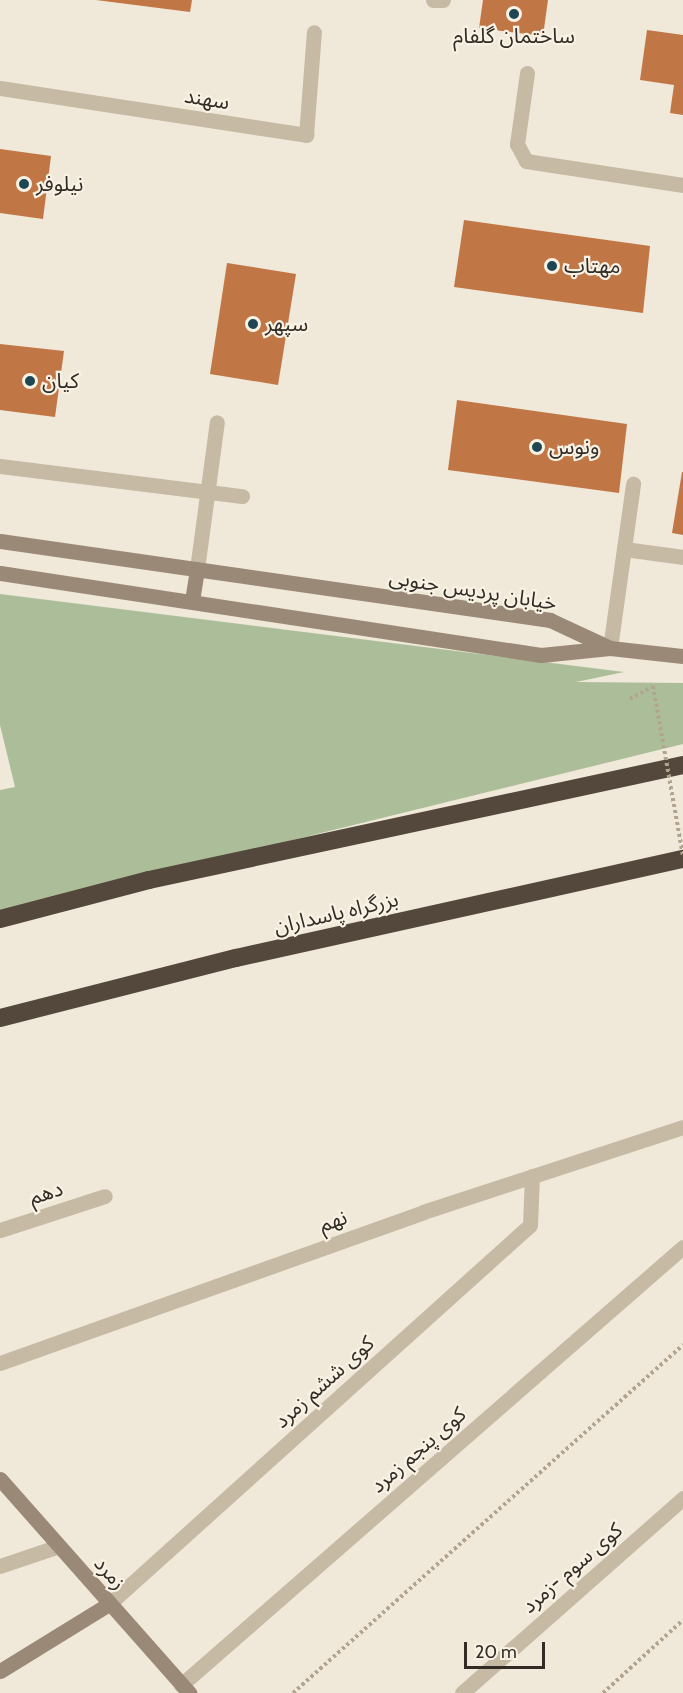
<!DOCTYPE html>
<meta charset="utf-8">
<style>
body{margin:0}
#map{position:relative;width:683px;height:1693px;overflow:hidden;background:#f0e8d8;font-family:Cabin,"Noto Sans Arabic",sans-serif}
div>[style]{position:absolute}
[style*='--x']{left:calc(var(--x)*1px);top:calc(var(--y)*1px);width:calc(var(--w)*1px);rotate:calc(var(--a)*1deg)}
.green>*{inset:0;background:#acbe99}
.building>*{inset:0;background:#c17645}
.path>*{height:4px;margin-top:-2px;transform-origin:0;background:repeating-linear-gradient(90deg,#b3a48f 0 3px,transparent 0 6px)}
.street>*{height:15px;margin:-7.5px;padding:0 7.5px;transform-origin:7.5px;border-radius:7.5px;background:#c7baa5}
.secondary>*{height:15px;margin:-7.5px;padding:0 7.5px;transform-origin:7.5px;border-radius:7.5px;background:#9a8977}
.highway>*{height:18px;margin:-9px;padding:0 9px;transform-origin:9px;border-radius:9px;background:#54483d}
.path-bridge>*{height:4px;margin-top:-2px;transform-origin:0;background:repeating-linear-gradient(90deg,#b3a48f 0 3px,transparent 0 6px)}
.dots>*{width:16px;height:16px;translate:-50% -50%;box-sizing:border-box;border:3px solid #f8f2e4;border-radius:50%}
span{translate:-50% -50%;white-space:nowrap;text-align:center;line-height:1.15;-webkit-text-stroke:4.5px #f8f2e4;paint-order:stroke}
.poi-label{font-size:21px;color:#332c26}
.left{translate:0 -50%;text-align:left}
.street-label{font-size:21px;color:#332c26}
.scale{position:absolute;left:464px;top:1642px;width:81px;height:27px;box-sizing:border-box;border:3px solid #332c26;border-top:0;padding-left:8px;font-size:18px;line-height:21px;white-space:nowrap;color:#332c26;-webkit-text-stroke:4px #f8f2e4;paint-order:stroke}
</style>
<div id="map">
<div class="green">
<div style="clip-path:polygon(0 594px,624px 672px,576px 682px,683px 683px,683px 744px,0 912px,0 790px,15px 787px,0 725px)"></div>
</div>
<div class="building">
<div style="clip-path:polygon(96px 0,192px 0,190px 12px)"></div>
<div style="clip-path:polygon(483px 0,548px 0,543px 36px,479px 28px)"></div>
<div style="clip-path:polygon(647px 30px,683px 35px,683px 115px,670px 113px,674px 85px,640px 80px)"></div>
<div style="clip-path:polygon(0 149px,51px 156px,43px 219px,0 213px)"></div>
<div style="clip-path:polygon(464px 220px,650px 246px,643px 313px,454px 287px)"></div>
<div style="clip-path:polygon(227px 263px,296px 274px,278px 385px,210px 374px)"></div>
<div style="clip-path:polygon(0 344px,64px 351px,55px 417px,0 410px)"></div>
<div style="clip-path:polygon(457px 400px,627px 424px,619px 493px,448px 470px)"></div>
<div style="clip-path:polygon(682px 472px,683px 472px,683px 535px,672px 533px)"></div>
</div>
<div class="path">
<div style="--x:630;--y:699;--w:26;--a:-29"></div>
<div style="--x:293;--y:1693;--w:523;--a:-41.74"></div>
<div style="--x:603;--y:1693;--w:108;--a:-42.4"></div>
</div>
<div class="street">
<div style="--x:433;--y:0;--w:10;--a:0"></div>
<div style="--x:527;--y:73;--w:72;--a:98"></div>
<div style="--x:517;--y:144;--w:19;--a:62"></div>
<div style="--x:526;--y:161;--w:159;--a:8.7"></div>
<div style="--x:0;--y:88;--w:310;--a:8.7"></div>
<div style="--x:306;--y:135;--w:103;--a:-85.6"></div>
<div style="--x:0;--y:466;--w:244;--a:7.1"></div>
<div style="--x:624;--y:549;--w:60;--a:7.7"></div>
<div style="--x:197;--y:569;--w:148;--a:-82.3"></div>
<div style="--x:610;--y:648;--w:166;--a:-82"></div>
<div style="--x:0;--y:1230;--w:110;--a:-17.9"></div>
<div style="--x:0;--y:1363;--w:449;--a:-19.6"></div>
<div style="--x:423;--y:1212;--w:274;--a:-18.1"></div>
<div style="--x:0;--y:1566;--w:62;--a:-18.7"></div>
<div style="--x:109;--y:1604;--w:566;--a:-41.99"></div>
<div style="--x:530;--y:1225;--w:49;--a:-87.7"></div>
<div style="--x:181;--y:1685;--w:666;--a:-41.11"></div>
<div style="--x:462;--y:1693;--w:295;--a:-41.4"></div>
</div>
<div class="secondary">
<div style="--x:0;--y:541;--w:556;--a:8.17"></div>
<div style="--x:550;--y:620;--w:66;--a:25"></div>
<div style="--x:0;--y:573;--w:547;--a:8.62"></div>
<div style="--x:541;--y:655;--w:69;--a:-5.8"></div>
<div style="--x:610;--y:648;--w:73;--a:6.3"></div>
<div style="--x:192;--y:601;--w:32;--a:-81"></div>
<div style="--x:0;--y:1479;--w:286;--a:48.5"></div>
<div style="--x:0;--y:1671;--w:128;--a:-31.6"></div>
</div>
<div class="highway">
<div style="--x:0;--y:919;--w:154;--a:-14.7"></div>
<div style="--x:149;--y:880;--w:546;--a:-12.15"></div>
<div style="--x:0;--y:1018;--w:244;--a:-14.3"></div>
<div style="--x:236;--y:958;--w:458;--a:-12.5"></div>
</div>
<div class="path-bridge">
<div style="--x:653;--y:686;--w:173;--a:80"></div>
</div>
<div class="dots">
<div style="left:514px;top:14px;background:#1e4753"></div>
<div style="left:24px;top:184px;background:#1e4753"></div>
<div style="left:552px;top:266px;background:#1e4753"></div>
<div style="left:253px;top:324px;background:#1e4753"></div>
<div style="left:30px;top:381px;background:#1e4753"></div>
<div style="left:537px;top:447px;background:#1e4753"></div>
</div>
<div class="poi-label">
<span style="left:514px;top:36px">ساختمان گلفام</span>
<span class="left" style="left:36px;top:184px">نیلوفر</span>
<span class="left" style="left:564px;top:266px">مهتاب</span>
<span class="left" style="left:265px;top:324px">سپهر</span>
<span class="left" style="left:42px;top:381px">کیان</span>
<span class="left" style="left:549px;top:447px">ونوس</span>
</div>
<div class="street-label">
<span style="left:207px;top:99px;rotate:9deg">سهند</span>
<span style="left:473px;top:590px;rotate:9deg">خیابان پردیس جنوبی</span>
<span style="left:336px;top:913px;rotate:-13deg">بزرگراه پاسداران</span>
<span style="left:46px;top:1193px;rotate:-18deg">دهم</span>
<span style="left:333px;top:1221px;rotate:-20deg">نهم</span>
<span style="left:324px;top:1382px;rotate:-42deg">کوی ششم زمرد</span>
<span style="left:418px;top:1450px;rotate:-41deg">کوی پنجم زمرد</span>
<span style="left:572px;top:1568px;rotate:-41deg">کوی سوم -زمرد</span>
<span style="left:110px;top:1573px;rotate:49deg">زمرد</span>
</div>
<div class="scale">20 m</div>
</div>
